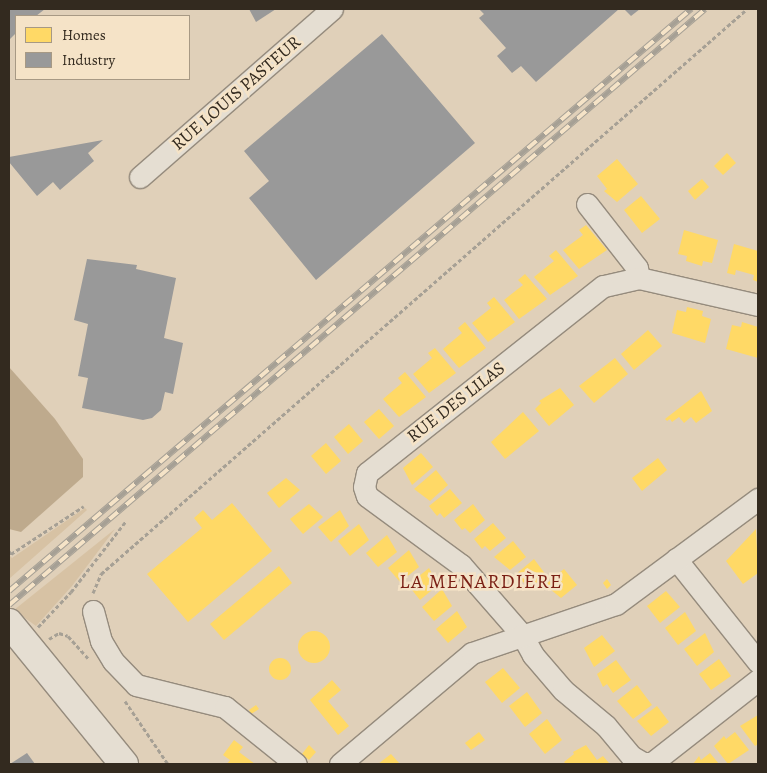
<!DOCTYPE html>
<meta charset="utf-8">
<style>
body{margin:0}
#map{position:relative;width:767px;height:773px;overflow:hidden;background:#e0d0b9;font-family:Alegreya,serif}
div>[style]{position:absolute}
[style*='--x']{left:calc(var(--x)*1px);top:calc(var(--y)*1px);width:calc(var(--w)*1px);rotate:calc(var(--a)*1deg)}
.green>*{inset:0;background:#d7c2a4}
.water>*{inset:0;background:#beaa8d}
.homes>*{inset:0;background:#ffd966}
.round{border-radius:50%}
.industry>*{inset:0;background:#999}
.path>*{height:3px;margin-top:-1.5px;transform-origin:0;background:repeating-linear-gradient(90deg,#a6a095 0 4px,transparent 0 6.5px)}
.roads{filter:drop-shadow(1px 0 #958b7d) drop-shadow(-1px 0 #958b7d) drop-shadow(0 1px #958b7d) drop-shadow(0 -1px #958b7d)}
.street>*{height:21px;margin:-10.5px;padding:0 10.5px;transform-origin:10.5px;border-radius:10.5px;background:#e5ded2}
.secondary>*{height:28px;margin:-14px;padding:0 14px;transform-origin:14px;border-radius:14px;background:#e5ded2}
.rail>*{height:5.5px;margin-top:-2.75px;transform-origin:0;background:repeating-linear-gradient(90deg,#f5e3c7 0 11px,#a6a095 0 22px);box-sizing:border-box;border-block:1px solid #a6a095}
span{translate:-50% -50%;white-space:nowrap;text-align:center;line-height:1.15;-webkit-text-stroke:5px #f5e3c7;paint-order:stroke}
.street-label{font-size:18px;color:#332a1f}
.quarter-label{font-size:20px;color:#7a1f14;letter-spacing:1px}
.frame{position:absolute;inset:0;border:10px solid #332a1f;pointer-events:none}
.legend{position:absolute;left:15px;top:15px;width:175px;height:65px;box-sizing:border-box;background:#f5e3c7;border:1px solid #a79984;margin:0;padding:6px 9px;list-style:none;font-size:15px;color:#332a1f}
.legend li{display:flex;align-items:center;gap:10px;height:25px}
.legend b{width:25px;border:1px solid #a79984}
</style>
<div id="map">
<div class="green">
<div style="clip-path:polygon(85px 508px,87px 510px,9px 579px,9px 555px,12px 558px)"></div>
<div style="clip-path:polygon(115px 529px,72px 586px,36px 626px,14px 610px)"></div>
</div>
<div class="water">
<div style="clip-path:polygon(9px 367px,55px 419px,83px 459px,83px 477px,21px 532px,9px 529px)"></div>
</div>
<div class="homes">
<div style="clip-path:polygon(727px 153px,736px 163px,723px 175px,714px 166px)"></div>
<div style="clip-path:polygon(617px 159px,638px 184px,617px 202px,604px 191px,607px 189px,597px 176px)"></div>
<div style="clip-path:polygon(702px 179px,709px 187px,695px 200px,688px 191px)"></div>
<div style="clip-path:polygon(641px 196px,660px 219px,642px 233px,624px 210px)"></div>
<div style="clip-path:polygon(586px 225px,607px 250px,579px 269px,563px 250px,583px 235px,579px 230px)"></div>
<div style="clip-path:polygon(684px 230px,718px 240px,712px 263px,703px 261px,702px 266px,686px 261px,687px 256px,678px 254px)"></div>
<div style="clip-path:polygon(734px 244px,758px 251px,758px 282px,753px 280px,754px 275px,736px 270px,735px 275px,727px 273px)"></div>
<div style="clip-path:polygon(556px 250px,578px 276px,550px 295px,534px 277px,554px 261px,549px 256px)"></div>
<div style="clip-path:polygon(525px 274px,547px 299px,519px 319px,504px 300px,523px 285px,518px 280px)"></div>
<div style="clip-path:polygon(494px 297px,515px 322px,488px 342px,472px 323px,491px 308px,487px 303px)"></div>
<div style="clip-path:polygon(687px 307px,703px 311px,702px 316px,711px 319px,705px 343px,672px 333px,677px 310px,686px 312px)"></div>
<div style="clip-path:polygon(465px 322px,486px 348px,459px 368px,443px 349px,462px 333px,458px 328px)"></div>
<div style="clip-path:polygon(742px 322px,758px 327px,758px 358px,726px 349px,732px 325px,741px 327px)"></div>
<div style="clip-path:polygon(648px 330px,662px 346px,634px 370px,621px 354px)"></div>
<div style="clip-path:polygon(435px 348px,456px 373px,429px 393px,413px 374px,432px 358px,428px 353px)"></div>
<div style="clip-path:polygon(615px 358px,628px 374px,594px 403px,579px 386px)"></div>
<div style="clip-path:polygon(405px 372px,426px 397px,399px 417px,383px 399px,402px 383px,398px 378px)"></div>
<div style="clip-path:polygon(560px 388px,574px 405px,549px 426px,535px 409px,541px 403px,539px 401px)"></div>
<div style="clip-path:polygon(701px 391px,712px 411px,696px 423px,691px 417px,684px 423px,679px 417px,672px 422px,670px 419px,667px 421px,665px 419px)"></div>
<div style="clip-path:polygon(379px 409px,394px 426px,379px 439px,364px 422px)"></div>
<div style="clip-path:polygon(523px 412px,539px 431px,505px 459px,491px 442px)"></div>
<div style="clip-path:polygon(349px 424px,363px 441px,348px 454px,334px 437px)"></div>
<div style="clip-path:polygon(326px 443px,341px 461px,326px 474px,311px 456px)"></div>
<div style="clip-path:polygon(421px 453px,433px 467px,412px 485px,403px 468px)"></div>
<div style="clip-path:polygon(658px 458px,667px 470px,642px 491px,632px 478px)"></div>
<div style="clip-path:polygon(436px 470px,448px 485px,430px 501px,414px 489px)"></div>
<div style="clip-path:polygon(286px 478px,300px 490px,279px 508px,267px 493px)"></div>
<div style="clip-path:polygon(450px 489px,462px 503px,444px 518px,440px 513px,437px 516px,429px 506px)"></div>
<div style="clip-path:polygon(232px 503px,272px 551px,188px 622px,147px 574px,202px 528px,194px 518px,203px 510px,212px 520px)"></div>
<div style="clip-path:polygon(309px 504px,323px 517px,303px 534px,290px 519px)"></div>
<div style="clip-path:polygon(473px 504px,485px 520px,470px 533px,465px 528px,462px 530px,454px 520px)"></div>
<div style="clip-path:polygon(340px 510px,349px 526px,331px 542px,318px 527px)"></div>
<div style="clip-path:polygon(493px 523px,506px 538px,490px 551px,485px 546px,482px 549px,474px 539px)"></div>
<div style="clip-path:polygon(359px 524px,369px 540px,350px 556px,338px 541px)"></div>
<div style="clip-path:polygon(756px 529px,758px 573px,743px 584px,726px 561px)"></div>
<div style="clip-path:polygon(387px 535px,397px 552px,378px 567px,366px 553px)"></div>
<div style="clip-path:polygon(513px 541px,526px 557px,510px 570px,494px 557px)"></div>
<div style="clip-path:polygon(409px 550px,419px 567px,400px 582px,388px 568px)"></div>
<div style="clip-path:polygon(534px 559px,546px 575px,530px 588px,515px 575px)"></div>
<div style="clip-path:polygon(279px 566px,292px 583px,224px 640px,210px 624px)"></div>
<div style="clip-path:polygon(429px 568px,438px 585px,420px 600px,408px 585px)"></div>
<div style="clip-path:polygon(564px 569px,577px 585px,561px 598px,545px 585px)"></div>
<div style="clip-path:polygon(607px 579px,611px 585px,607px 589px,603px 583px)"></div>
<div style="clip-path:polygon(442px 589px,452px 606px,434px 621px,422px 607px)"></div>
<div style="clip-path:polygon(666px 591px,680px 607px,660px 623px,647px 606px)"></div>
<div style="clip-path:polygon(457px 611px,467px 627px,448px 643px,436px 629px)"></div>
<div style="clip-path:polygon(685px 612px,696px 631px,678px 645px,665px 628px)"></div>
<div class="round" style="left:298px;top:631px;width:32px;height:32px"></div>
<div style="clip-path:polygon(705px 633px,714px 652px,697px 666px,684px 649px)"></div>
<div style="clip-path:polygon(602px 635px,615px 651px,594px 667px,584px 648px)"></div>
<div class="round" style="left:269px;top:658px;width:22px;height:22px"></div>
<div style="clip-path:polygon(719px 659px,731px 676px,711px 690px,699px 674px)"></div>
<div style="clip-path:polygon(616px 660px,631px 680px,613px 693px,607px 684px,603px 687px,597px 674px)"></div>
<div style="clip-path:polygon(503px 668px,520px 688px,502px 703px,485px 682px)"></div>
<div style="clip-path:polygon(332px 680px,341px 690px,328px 701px,349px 726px,338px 735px,310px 700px)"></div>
<div style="clip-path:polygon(637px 685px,652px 705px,633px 719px,617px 701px)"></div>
<div style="clip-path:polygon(527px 692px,542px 713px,525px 727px,509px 706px)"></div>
<div style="clip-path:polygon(256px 705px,259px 709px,251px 714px,249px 710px)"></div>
<div style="clip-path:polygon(657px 706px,669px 722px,651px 736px,637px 721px)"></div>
<div style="clip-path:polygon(758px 715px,758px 744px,755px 746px,740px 726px)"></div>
<div style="clip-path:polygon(547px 719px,562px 740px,545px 754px,529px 734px)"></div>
<div style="clip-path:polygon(479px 732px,485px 740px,471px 750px,465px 743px)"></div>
<div style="clip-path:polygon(735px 732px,749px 750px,728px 764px,714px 746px,724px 736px,726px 739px)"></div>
<div style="clip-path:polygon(234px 740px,243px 747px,239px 752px,255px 764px,227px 764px,230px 760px,223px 755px)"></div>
<div style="clip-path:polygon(309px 745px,316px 752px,309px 760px,302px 754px)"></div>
<div style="clip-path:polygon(586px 745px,597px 760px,603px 756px,609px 763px,566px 764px,564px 762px,574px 754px,573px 752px)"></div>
<div style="clip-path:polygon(710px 753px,719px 764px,693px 764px,699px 756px,701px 760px)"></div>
<div style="clip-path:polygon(391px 754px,400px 764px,378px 764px)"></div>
</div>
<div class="industry">
<div style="clip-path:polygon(9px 9px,45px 9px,36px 16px,16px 16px,16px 33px,9px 40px)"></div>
<div style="clip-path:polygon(249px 9px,276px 9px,256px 22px)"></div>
<div style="clip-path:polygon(479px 9px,619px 9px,536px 82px,521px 66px,512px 73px,497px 56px,506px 48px,479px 18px,484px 14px)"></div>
<div style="clip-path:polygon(624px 9px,640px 9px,631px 16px)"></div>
<div style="clip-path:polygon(382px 34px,475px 143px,316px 280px,249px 198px,269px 181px,244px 151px)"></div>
<div style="clip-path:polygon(103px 140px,88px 153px,94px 161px,60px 190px,53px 182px,37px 196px,9px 162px,9px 157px)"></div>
<div style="clip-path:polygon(87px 259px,137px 265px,136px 269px,176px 278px,164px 338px,183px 343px,173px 394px,165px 392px,161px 410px,152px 418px,143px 420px,82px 408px,88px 378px,78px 376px,88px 324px,74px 320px)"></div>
<div style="clip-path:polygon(27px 753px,35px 764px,10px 764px)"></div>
</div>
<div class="path">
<div style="--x:9;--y:551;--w:4;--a:56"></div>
<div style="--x:11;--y:554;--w:87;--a:-33.3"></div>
<div style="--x:93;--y:593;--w:21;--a:-67"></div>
<div style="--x:101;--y:574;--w:858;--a:-41.17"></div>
<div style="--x:38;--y:627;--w:48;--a:-46.7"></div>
<div style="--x:71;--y:592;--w:90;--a:-52.2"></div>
<div style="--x:49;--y:639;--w:12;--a:-31"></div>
<div style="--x:59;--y:633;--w:9;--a:18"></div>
<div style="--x:68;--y:636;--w:30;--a:48"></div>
<div style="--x:125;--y:701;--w:76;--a:55.7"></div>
</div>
<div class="roads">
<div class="street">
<div style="--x:140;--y:177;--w:255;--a:-41.2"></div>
<div style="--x:587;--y:204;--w:81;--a:52"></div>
<div style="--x:637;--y:268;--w:10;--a:79"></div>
<div style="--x:758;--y:305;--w:122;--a:-167.2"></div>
<div style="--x:639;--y:278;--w:37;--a:167"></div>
<div style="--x:603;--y:286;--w:301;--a:141.6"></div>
<div style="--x:367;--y:473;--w:14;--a:102"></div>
<div style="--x:364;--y:487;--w:9;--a:72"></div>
<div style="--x:367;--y:496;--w:117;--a:36.3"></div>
<div style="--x:461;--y:565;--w:93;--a:48.9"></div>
<div style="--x:522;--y:635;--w:23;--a:61"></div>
<div style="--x:533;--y:655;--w:46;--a:49.4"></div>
<div style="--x:563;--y:690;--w:56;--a:39.9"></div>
<div style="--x:606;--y:726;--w:39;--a:50"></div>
<div style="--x:631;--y:756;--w:14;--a:30"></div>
<div style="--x:643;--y:763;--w:9;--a:0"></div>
<div style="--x:652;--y:763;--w:135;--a:-38.1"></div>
<div style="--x:676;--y:559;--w:132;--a:51.5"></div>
<div style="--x:93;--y:611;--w:31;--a:75"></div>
<div style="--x:101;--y:641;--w:23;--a:59"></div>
<div style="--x:113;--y:661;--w:33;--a:46"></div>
<div style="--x:136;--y:685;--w:92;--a:13.9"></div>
<div style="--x:225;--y:707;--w:91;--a:38.8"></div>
<div style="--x:340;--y:764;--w:172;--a:-40.1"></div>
<div style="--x:472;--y:653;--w:152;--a:-18.8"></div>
<div style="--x:616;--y:604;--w:177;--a:-36.5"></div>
</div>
<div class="secondary">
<div style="--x:9;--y:623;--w:182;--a:50.8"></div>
</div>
</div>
<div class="rail">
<div style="--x:9;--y:591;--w:897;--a:-40.48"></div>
<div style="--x:9;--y:605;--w:916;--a:-40.57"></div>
</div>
<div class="street-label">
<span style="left:236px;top:93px;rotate:-41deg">RUE LOUIS PASTEUR</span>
<span style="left:456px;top:402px;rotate:-38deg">RUE DES LILAS</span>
</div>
<div class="quarter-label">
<span style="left:481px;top:581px">LA MENARDIÈRE</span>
</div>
<div class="frame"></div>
<ul class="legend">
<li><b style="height:14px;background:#ffd966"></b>Homes</li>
<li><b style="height:14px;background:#999"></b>Industry</li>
</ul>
</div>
